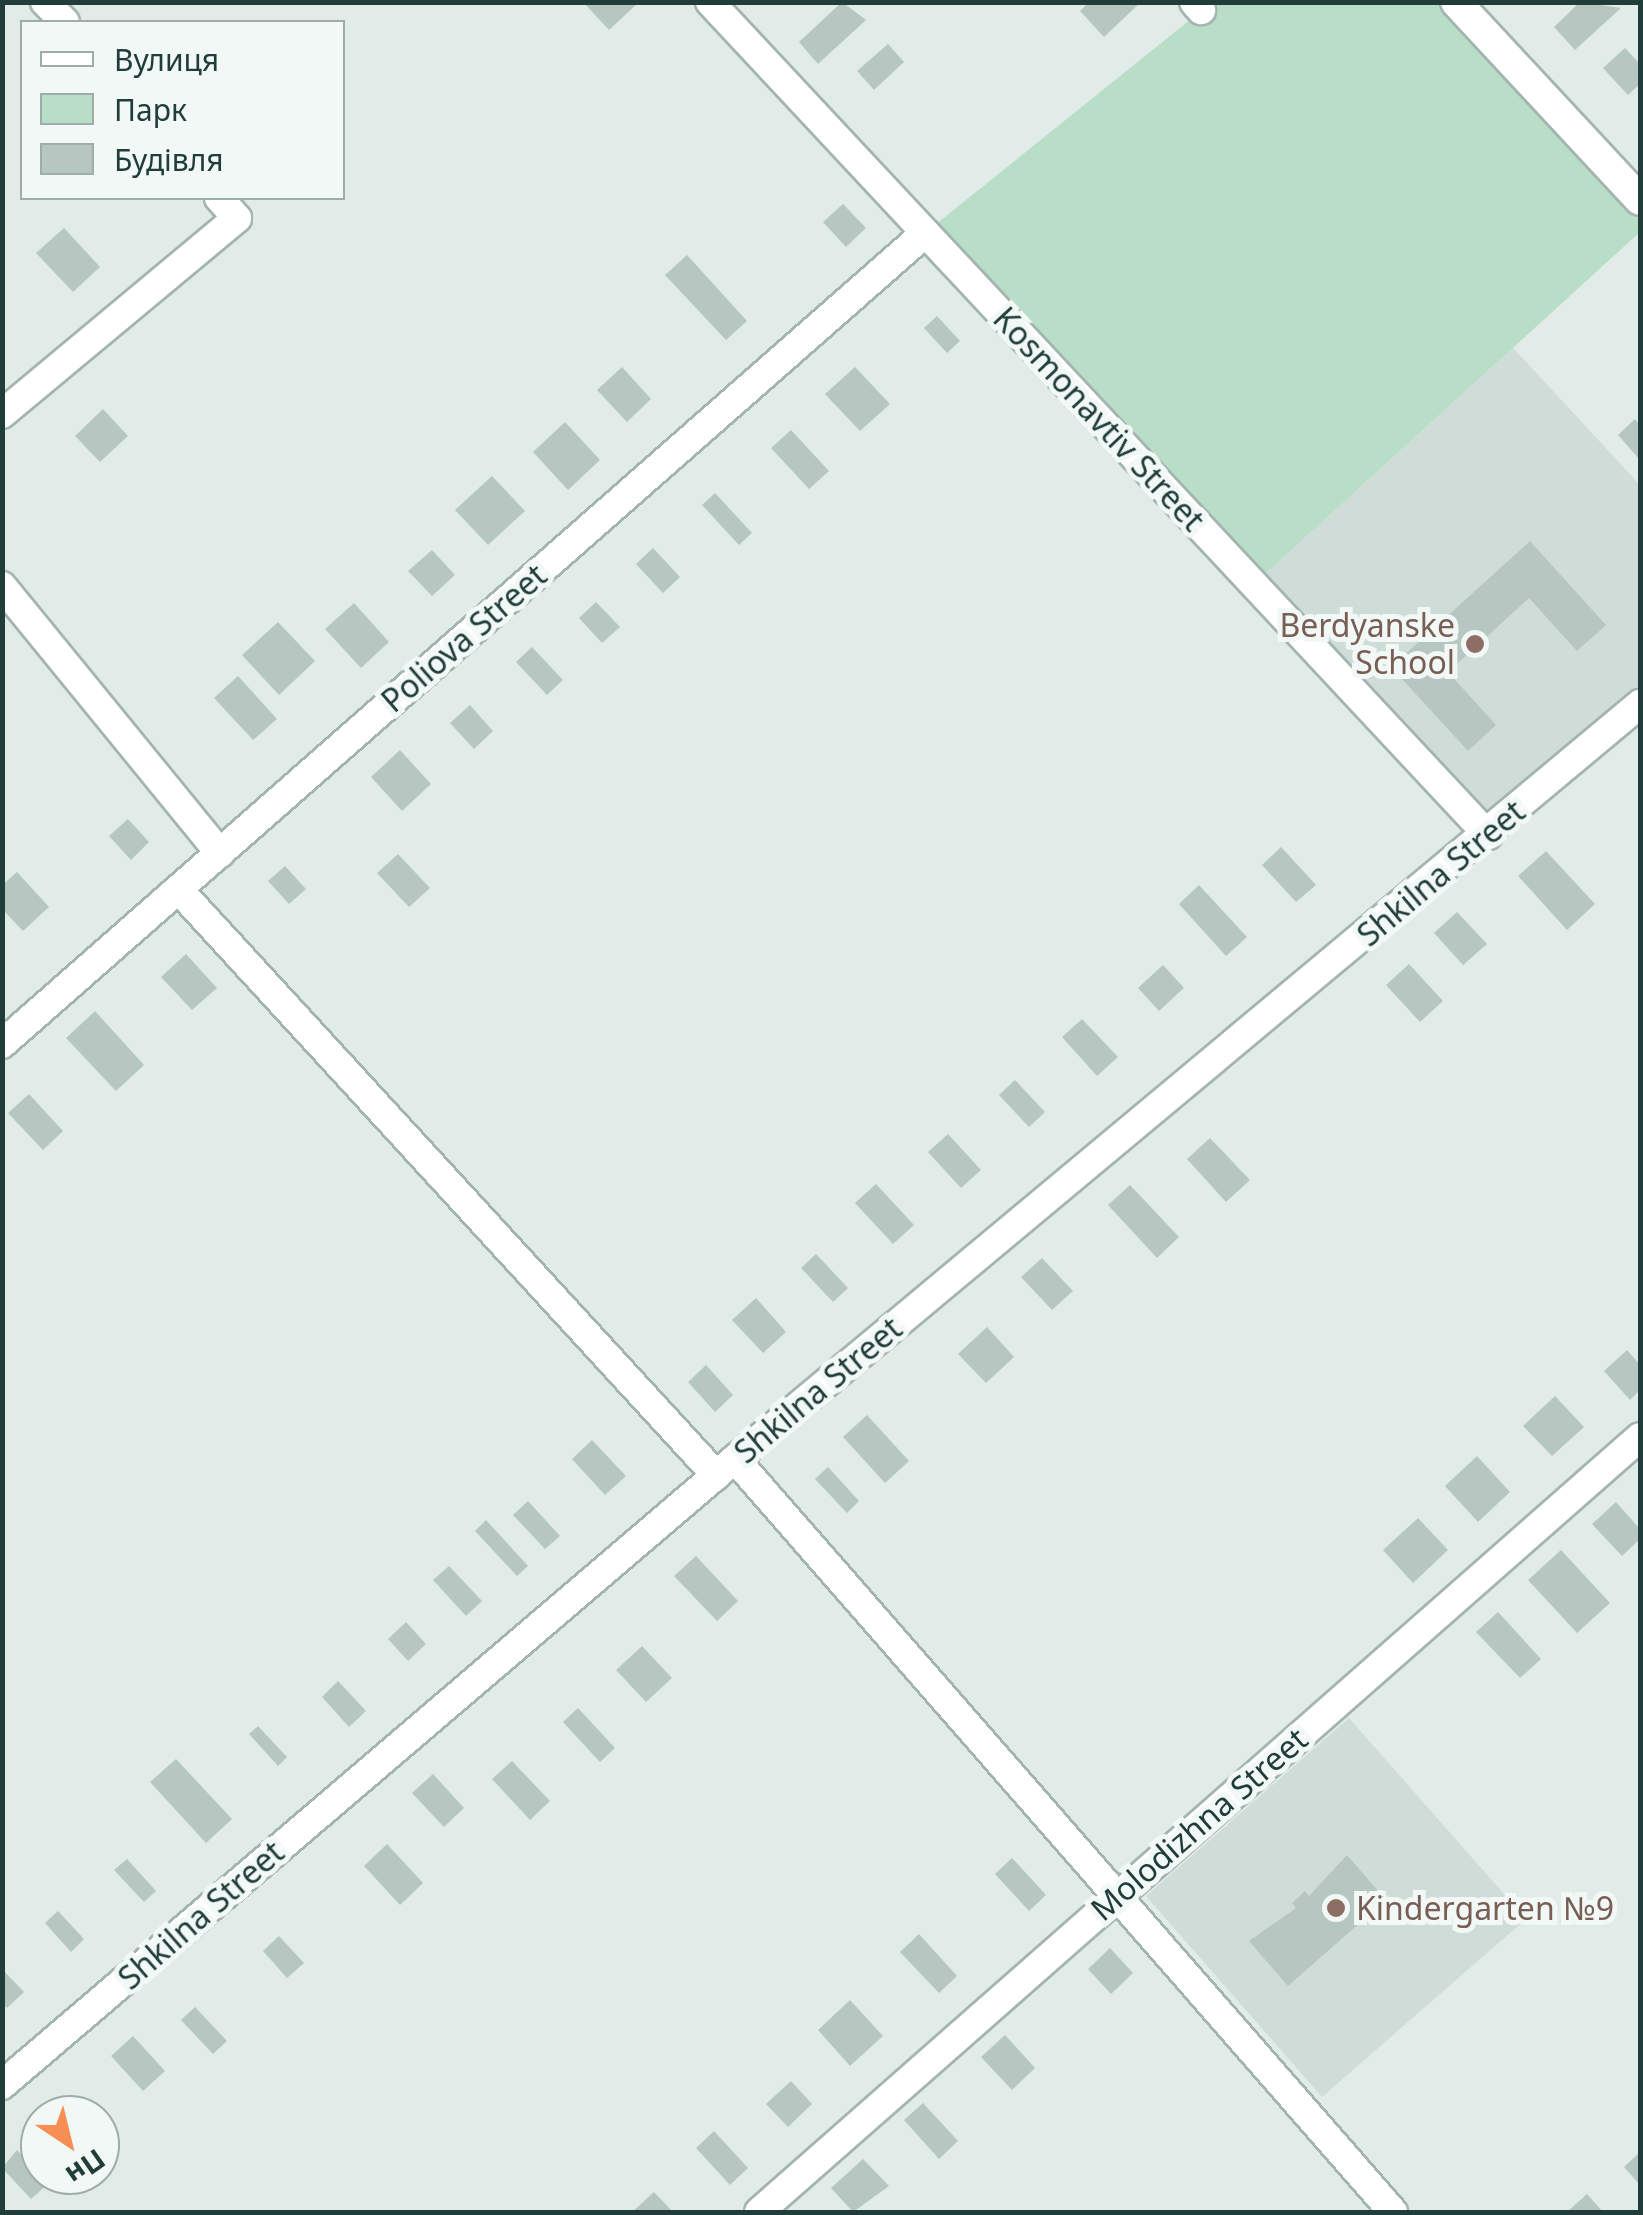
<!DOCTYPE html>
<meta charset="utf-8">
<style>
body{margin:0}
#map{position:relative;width:1643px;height:2215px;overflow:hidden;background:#e1ece8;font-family:"Noto Sans",sans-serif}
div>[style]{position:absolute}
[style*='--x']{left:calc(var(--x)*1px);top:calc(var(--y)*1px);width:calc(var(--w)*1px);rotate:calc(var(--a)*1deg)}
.built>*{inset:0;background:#cfdcd8}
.green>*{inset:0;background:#b9dec7}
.building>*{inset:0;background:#b6c7c2}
.roads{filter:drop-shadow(2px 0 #a4b4b0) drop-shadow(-2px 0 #a4b4b0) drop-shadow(0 2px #a4b4b0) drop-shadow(0 -2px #a4b4b0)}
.street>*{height:28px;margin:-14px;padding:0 14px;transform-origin:14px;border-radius:14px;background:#fff}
.secondary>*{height:30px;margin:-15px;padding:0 15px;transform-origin:15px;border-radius:15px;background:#fff}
.dots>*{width:28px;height:28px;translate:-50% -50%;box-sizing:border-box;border:5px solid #f2f8f6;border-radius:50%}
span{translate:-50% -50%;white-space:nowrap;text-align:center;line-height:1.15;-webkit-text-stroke:10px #f2f8f6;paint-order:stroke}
.street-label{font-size:32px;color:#213d39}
.education-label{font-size:32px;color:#785e54}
.right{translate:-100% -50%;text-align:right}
.left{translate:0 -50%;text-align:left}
.frame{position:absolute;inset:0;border:5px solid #213d39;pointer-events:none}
.legend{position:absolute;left:20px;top:20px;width:325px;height:180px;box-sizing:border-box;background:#f2f8f6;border:2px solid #9eadaa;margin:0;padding:12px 18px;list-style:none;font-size:30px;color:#213d39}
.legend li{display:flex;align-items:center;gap:20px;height:50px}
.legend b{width:50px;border:2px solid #9eadaa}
.north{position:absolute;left:20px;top:2095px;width:100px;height:100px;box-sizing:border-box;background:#f2f8f6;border:2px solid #9eadaa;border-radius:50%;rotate:145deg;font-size:28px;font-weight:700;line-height:40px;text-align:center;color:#213d39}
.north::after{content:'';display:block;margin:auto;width:35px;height:45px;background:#f78f54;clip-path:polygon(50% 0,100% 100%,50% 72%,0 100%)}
</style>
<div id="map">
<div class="built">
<div style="clip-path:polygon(1513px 348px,1640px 485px,1640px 704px,1488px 835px,1254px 584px)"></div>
<div style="clip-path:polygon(1349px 1718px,1526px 1919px,1322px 2097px,1146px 1896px)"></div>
</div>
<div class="green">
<div style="clip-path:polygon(1194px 3px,1458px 3px,1640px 197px,1640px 232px,1254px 584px,925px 233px,1201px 11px)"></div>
</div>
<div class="building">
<div style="clip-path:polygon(583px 2px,639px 2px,609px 30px)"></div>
<div style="clip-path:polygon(842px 2px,866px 20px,818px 64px,799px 42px)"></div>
<div style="clip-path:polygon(1089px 2px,1141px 2px,1104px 37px,1080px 11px)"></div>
<div style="clip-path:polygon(1580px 2px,1621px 8px,1575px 50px,1554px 27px)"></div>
<div style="clip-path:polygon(888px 44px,904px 62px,874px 90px,857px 71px)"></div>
<div style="clip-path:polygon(1625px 48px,1640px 64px,1640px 84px,1628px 95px,1603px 68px)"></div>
<div style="clip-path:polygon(843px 204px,866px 228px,846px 247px,823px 222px)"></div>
<div style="clip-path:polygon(64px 228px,100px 267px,73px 292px,36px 253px)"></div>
<div style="clip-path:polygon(687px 255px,747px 321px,726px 340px,665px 275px)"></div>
<div style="clip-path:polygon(937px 316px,960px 341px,947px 353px,924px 328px)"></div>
<div style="clip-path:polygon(622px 367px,651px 399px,627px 422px,597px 390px)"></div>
<div style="clip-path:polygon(855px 367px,890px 404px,860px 431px,825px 394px)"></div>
<div style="clip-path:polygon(103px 409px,128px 436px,100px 462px,75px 436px)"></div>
<div style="clip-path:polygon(1635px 419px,1640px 425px,1640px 460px,1618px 435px)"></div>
<div style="clip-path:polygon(565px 422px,600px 460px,568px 490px,533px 452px)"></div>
<div style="clip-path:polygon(791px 430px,829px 471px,809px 489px,771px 448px)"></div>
<div style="clip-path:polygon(492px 476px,525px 511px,488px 545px,455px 510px)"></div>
<div style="clip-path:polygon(715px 493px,752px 533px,739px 545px,702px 505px)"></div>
<div style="clip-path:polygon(1530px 541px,1606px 625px,1577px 651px,1529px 598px,1448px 672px,1496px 725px,1468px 751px,1391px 667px)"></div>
<div style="clip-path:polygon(653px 548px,680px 577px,663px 593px,636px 564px)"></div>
<div style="clip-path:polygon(432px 550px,455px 575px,432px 596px,408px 571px)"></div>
<div style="clip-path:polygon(596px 602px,620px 627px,602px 643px,579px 618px)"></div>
<div style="clip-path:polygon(354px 603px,389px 642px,361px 668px,325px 629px)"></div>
<div style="clip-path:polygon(278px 622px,315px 661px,279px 695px,242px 655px)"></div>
<div style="clip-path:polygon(532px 647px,563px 680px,547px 695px,516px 662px)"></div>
<div style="clip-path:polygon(238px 676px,277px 719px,253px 740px,214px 698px)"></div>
<div style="clip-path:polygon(470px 705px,493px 731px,474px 749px,450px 723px)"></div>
<div style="clip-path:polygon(400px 750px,431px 784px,402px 811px,371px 777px)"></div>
<div style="clip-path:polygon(128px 819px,149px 842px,131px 860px,109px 836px)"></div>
<div style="clip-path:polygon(1281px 847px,1316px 885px,1296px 902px,1262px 865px)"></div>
<div style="clip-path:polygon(1546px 851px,1595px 904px,1567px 930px,1518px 876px)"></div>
<div style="clip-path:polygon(398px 854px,430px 888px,409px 907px,377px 873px)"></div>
<div style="clip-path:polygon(285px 866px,306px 889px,289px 904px,268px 881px)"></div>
<div style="clip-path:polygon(17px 872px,49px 907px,23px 931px,2px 909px,2px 885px)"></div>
<div style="clip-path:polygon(1199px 885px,1247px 937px,1226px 956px,1179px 904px)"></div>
<div style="clip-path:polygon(1457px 912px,1487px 944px,1463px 965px,1434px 933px)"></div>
<div style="clip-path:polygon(186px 954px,217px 988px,192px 1010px,161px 977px)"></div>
<div style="clip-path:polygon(1409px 964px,1443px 1001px,1420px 1022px,1386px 985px)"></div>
<div style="clip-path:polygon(1163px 965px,1184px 988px,1159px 1011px,1138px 988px)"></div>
<div style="clip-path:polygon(95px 1011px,144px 1065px,116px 1091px,66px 1038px)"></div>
<div style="clip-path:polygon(1082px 1019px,1118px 1057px,1097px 1076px,1062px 1037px)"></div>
<div style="clip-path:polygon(1015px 1080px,1045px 1112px,1029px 1127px,999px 1095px)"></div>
<div style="clip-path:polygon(29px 1094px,63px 1131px,43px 1150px,8px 1113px)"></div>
<div style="clip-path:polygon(948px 1134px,981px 1170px,961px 1188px,928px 1152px)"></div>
<div style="clip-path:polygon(1210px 1138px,1250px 1180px,1226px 1202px,1187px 1159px)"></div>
<div style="clip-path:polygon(876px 1184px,914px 1225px,893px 1244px,855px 1203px)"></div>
<div style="clip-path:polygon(1130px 1185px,1179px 1237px,1157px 1258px,1108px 1205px)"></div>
<div style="clip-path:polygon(816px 1254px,848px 1288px,833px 1302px,801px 1268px)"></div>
<div style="clip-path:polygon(1042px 1258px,1073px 1291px,1052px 1310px,1021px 1277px)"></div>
<div style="clip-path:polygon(756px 1298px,786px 1332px,763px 1353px,732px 1320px)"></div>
<div style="clip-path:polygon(987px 1327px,1014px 1357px,986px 1383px,958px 1354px)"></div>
<div style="clip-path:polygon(1627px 1350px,1640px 1365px,1640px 1390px,1630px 1400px,1604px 1371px)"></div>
<div style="clip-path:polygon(706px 1365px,733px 1395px,715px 1412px,688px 1382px)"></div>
<div style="clip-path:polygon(1555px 1396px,1584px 1427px,1552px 1456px,1523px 1426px)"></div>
<div style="clip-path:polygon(867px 1415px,909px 1461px,885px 1483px,843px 1437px)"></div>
<div style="clip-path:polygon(592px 1440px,626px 1476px,605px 1495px,572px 1459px)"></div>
<div style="clip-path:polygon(1477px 1456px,1510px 1492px,1478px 1522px,1445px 1486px)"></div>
<div style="clip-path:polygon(828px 1467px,859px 1501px,847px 1513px,815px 1479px)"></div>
<div style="clip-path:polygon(528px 1501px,560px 1536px,545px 1549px,513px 1515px)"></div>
<div style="clip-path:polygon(1616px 1502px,1640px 1529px,1640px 1539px,1622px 1556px,1592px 1524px)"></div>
<div style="clip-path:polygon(1418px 1518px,1448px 1550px,1413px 1583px,1383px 1550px)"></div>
<div style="clip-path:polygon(486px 1520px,528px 1566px,517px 1576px,475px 1531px)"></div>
<div style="clip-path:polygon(1561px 1550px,1610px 1603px,1577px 1633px,1528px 1580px)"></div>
<div style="clip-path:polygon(696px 1556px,738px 1601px,717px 1621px,674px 1576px)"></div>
<div style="clip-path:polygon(449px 1566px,482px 1601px,466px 1616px,433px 1580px)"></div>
<div style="clip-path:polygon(1498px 1612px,1541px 1659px,1520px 1678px,1476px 1632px)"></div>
<div style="clip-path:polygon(406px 1622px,426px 1644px,408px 1661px,388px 1639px)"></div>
<div style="clip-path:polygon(642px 1646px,672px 1678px,646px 1702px,616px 1670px)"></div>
<div style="clip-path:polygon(338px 1681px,366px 1711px,349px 1727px,322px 1697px)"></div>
<div style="clip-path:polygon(578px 1708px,615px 1748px,600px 1762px,563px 1722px)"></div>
<div style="clip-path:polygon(258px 1726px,287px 1757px,278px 1766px,249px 1734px)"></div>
<div style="clip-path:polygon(176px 1759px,232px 1819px,206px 1843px,150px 1782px)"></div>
<div style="clip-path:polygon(512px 1761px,550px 1801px,530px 1820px,492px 1779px)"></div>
<div style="clip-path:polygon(433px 1774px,464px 1808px,444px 1827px,412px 1793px)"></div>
<div style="clip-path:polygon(387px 1844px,423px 1883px,400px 1905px,364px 1866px)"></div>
<div style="clip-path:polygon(1347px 1855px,1386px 1900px,1288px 1986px,1249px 1941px,1296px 1908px,1292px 1903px,1305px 1891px,1309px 1896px)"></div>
<div style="clip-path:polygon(1012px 1858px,1046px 1895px,1029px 1911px,995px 1874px)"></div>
<div style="clip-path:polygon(127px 1859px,156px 1891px,144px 1902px,114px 1870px)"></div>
<div style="clip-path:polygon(58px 1911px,84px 1939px,71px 1952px,45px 1923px)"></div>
<div style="clip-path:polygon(919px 1934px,957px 1976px,939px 1993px,900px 1952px)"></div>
<div style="clip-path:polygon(279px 1936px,304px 1963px,287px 1978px,263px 1951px)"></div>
<div style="clip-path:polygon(1110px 1948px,1133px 1973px,1111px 1994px,1088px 1969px)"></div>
<div style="clip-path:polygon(2px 1969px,24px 1992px,7px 2008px,2px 2003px)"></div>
<div style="clip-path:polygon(850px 2000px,883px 2036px,850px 2066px,818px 2030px)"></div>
<div style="clip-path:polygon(195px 2007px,227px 2041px,213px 2054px,181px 2020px)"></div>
<div style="clip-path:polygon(1005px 2035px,1035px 2068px,1012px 2090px,981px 2057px)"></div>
<div style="clip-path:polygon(133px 2036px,165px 2071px,143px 2091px,111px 2056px)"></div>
<div style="clip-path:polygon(791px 2081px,812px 2104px,788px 2127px,766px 2104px)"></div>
<div style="clip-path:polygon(923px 2103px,958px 2141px,939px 2159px,904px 2120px)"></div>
<div style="clip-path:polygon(714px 2131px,748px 2168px,730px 2185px,696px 2148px)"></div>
<div style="clip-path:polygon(17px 2150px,48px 2184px,31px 2199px,2px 2168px)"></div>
<div style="clip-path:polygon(1640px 2152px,1640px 2185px,1624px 2167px)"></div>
<div style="clip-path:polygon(863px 2159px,889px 2186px,853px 2212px,831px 2188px)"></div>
<div style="clip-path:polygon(654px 2192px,673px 2212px,632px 2212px)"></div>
<div style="clip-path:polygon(1587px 2194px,1603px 2212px,1567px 2212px)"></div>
</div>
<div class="roads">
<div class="street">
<div style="--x:45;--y:2;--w:28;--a:45"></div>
<div style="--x:710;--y:2;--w:1140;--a:46.96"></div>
<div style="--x:1194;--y:2;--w:11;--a:49"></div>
<div style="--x:2;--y:414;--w:306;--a:-39.8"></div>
<div style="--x:237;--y:218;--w:27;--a:-132"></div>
<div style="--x:2;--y:586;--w:345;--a:50.8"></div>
<div style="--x:178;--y:889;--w:796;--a:47.45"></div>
<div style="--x:2;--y:1044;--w:1229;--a:-41.3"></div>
<div style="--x:735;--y:1459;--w:1000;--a:48.85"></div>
<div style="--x:2;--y:2085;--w:964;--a:-40.5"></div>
<div style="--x:735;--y:1459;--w:1179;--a:-39.84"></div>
<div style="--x:759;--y:2212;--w:1173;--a:-41.34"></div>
</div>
<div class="secondary">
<div style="--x:1456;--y:2;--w:270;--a:47.1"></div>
</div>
</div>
<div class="dots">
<div style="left:1475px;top:644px;background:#8d6e63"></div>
<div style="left:1336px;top:1908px;background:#8d6e63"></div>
</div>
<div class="street-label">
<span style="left:1099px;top:419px;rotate:47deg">Kosmonavtiv Street</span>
<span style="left:464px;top:638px;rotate:-41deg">Poliova Street</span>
<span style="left:1441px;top:873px;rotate:-40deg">Shkilna Street</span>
<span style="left:818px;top:1390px;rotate:-40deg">Shkilna Street</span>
<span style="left:1199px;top:1824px;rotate:-41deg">Molodizhna Street</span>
<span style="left:201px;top:1915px;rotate:-41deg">Shkilna Street</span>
</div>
<div class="education-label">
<span class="right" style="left:1455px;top:644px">Berdyanske<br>School</span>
<span class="left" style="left:1356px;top:1908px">Kindergarten №9</span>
</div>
<div class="frame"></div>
<ul class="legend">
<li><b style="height:12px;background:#fff"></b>Вулиця</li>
<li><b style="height:28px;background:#b9dec7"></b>Парк</li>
<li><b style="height:28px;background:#b6c7c2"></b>Будівля</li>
</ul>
<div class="north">Пн</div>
</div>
